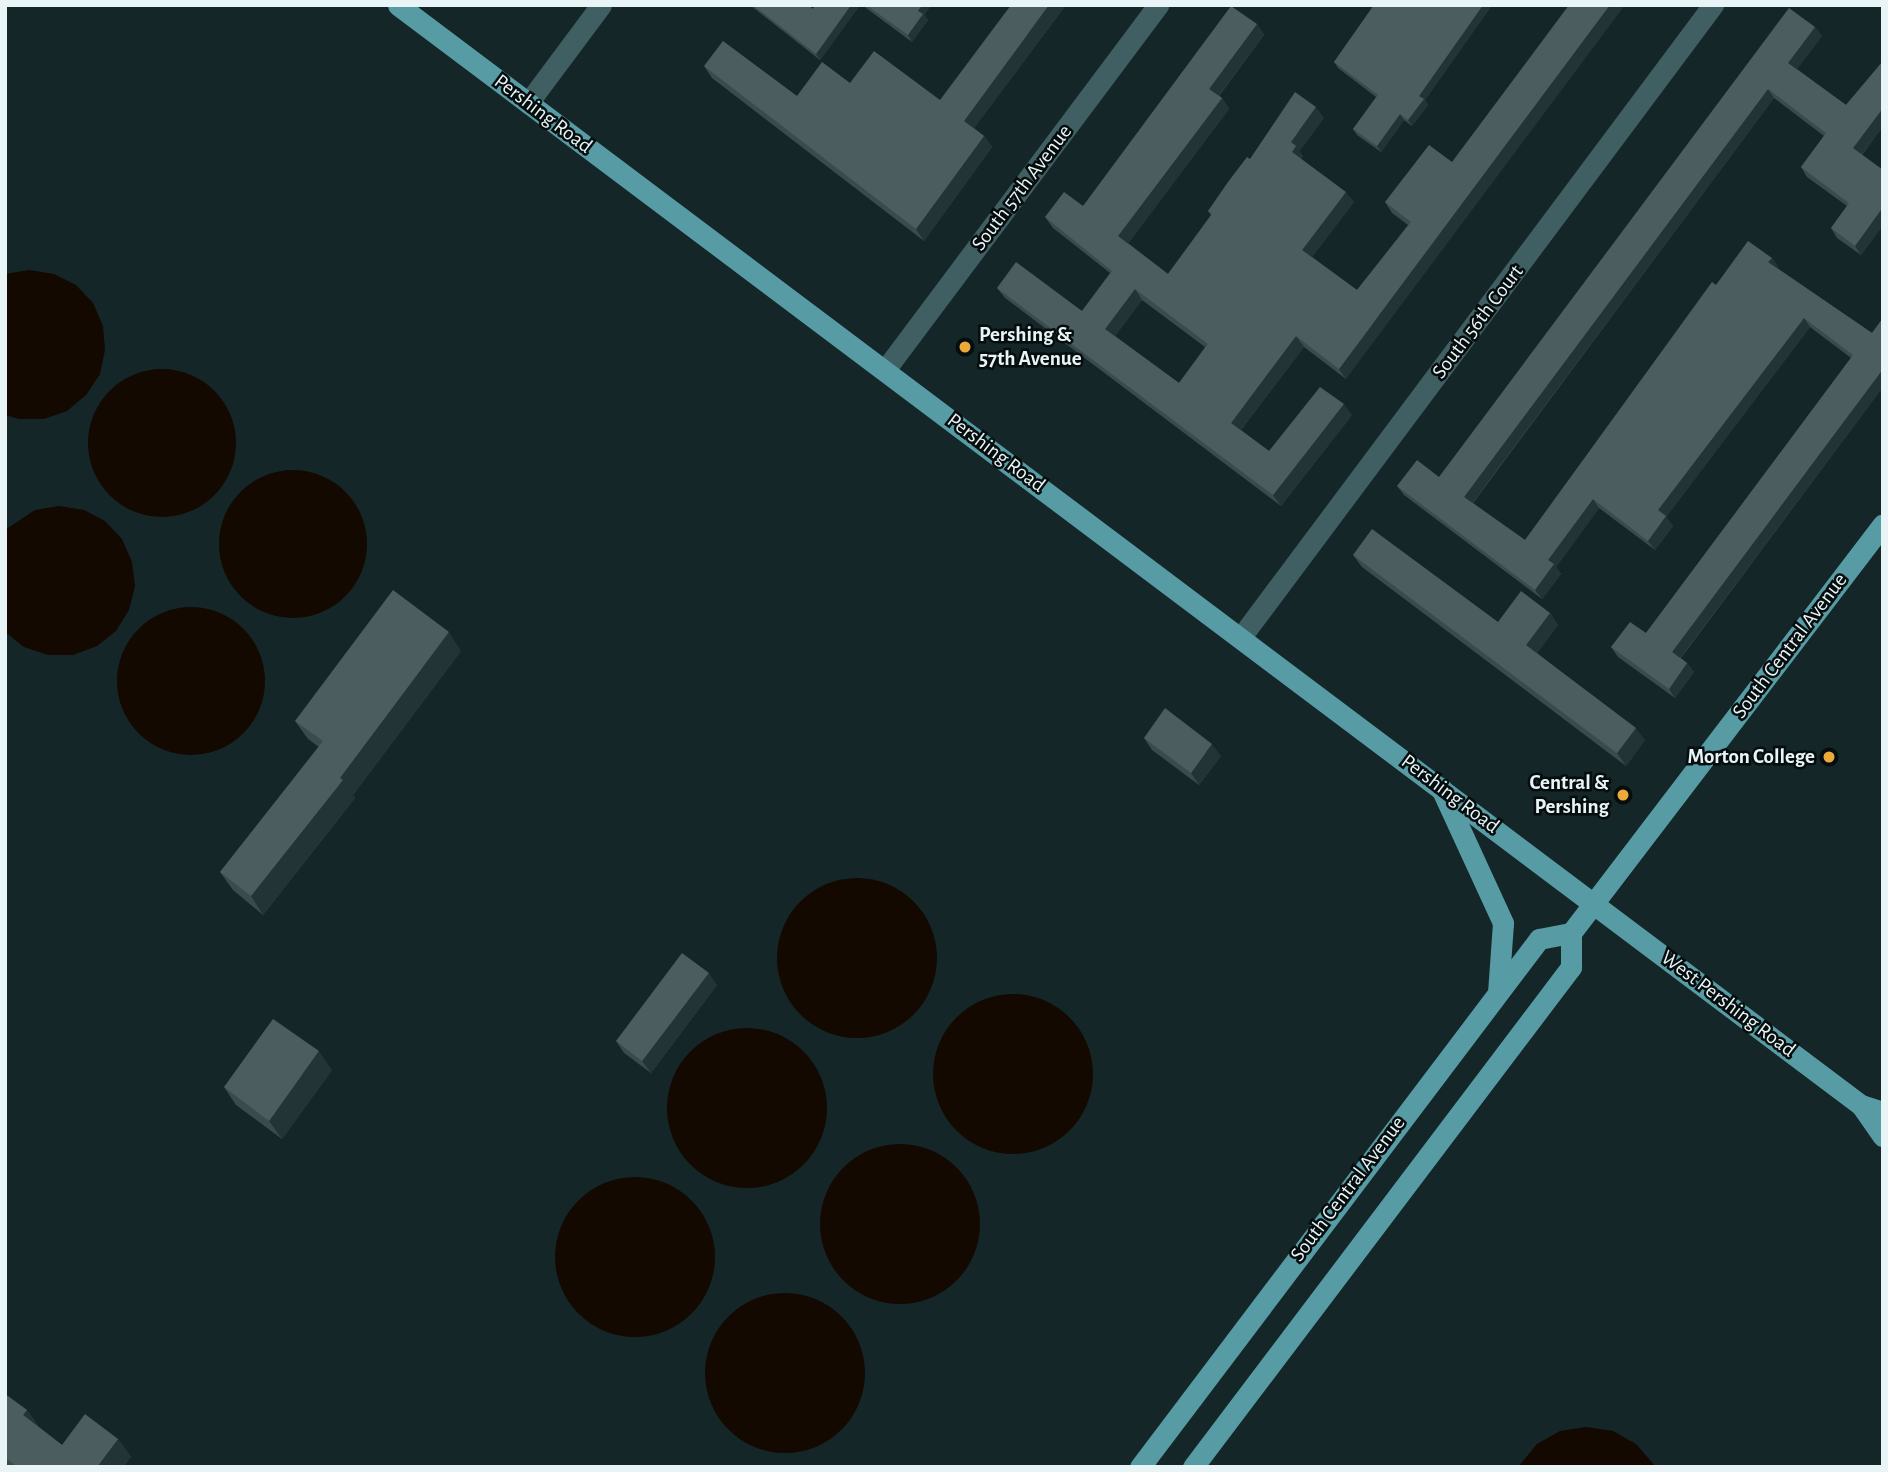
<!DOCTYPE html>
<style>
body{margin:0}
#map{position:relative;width:1888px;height:1472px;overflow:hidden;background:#142628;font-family:"Alegreya Sans",sans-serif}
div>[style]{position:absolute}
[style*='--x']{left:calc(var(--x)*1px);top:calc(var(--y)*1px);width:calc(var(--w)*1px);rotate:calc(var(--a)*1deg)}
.water>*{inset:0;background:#130900}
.round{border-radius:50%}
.minor>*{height:21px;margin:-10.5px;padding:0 10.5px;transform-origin:10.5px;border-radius:10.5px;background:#405f63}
.major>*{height:21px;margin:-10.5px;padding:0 10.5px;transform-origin:10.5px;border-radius:10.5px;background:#579ca4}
.wall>*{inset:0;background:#394b4d}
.shaded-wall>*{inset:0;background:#223436}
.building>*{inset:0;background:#4c5d5f}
.dots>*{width:19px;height:19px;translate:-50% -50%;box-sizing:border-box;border:4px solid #060d0e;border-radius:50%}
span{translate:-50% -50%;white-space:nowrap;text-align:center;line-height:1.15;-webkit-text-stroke:5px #060d0e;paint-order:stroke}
.street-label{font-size:21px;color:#e8f4f5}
.poi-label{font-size:21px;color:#e8f4f5;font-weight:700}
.left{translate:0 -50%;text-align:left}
.right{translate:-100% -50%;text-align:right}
.frame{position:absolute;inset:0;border:7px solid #e8f4f5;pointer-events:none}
</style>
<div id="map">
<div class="water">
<div style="clip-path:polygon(29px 270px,54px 274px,76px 285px,93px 303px,103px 326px,105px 350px,100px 374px,86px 395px,67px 411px,44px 419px,19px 419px,5px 415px,5px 274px)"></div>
<div class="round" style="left:88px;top:369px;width:148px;height:148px"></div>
<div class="round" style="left:219px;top:470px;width:148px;height:148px"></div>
<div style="clip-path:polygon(59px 506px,84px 510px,105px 521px,122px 539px,132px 562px,135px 586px,129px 610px,116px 631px,97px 646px,73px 655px,48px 655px,24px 647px,5px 632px,5px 530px,35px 510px)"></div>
<div class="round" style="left:117px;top:607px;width:148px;height:148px"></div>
<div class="round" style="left:777px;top:878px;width:160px;height:160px"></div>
<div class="round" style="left:933px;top:994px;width:160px;height:160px"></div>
<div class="round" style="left:667px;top:1028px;width:160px;height:160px"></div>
<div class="round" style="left:820px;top:1144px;width:160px;height:160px"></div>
<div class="round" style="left:555px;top:1177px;width:160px;height:160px"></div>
<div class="round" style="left:705px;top:1293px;width:160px;height:160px"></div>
<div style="clip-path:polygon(1586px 1427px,1613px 1431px,1636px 1444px,1656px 1467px,1518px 1467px,1537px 1444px,1560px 1431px)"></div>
</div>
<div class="minor">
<div style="--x:528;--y:103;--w:122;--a:-53.3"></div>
<div style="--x:885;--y:370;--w:456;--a:-53.2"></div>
<div style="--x:1241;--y:637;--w:789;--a:-53.25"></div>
</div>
<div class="major">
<div style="--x:398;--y:5;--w:1830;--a:36.94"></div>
<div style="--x:1861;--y:1105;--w:23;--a:18"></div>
<div style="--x:1441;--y:788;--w:149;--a:65.3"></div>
<div style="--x:1503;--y:923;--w:69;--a:94.1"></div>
<div style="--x:1861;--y:1105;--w:38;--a:55"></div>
<div style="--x:1140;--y:1467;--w:662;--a:-52.92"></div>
<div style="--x:1539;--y:939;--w:33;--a:-11"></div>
<div style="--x:1193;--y:1467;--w:627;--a:-52.91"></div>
<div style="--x:1571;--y:967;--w:34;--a:-90"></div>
<div style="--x:1571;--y:933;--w:514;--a:-52.66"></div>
</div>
<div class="wall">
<div style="clip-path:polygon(750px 5px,808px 5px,813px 9px,815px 5px,860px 5px,820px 60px)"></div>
<div style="clip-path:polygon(862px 5px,931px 5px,924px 15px,928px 20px,912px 42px)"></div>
<div style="clip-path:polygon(1066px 5px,974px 128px,984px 136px,992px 147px,924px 241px,712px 78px,704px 66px,797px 96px,850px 83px,940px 100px)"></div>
<div style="clip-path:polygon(1374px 5px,1492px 5px,1425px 100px,1428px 105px,1412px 126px,1404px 120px,1381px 152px,1357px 135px,1353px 129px,1376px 97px,1338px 68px,1334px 62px)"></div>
<div style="clip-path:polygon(evenodd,1257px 24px,1264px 35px,1219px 96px,1222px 98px,1229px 109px,1128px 243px,1168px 274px,1211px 215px,1208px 211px,1250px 159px,1324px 118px,1299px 151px,1303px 156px,1301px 159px,1354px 202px,1312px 257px,1357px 290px,1408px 225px,1392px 213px,1385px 202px,1452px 162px,1346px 379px,1304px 347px,1241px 430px,1269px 451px,1352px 415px,1281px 506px,1005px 298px,997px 288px,1082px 311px,1110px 273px,1053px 228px,1045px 217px,1083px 206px,1257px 24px,1142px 300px,1205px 347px,1179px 383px,1115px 336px,1142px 300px)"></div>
<div style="clip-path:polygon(1815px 27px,1822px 36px,1797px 69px,1846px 105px,1883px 61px,1883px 126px,1862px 155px,1883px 170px,1883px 225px,1861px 255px,1837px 238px,1831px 228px,1847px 206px,1807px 177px,1801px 167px,1824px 136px,1774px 98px,1473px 503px,1525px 540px,1716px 285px,1772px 258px,1778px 267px,1777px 268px,1872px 333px,1883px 318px,1883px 387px,1681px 658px,1687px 663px,1694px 672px,1675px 698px,1618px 657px,1611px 647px,1646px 633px,1851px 358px,1810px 327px,1666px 517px,1673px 526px,1655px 550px,1599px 508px,1556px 567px,1561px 574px,1542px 599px,1404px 495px,1397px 486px,1439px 477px)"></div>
<div style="clip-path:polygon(1353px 555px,1498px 622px,1550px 613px,1558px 625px,1537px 653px,1645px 740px,1626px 766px,1362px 567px)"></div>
<div style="clip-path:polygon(461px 651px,353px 795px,355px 798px,263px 915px,233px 890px,220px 872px,319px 747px,308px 739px,295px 721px)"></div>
<div style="clip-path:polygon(1144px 738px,1221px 756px,1199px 785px,1152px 750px)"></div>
<div style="clip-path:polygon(717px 985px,651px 1073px,624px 1053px,616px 1041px)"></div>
<div style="clip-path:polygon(332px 1070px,282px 1139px,236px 1105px,224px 1087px)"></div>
<div style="clip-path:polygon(5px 1394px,27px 1410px,39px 1427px,62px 1445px,118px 1439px,131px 1457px,123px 1467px,5px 1467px)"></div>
</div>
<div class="shaded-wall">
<div style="clip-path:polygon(851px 5px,860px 5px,820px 60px,816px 54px)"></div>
<div style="clip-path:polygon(922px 5px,931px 5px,924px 15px,928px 20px,912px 42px,908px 35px,918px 11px)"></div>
<div style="clip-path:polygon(1049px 5px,1066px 5px,971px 132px,964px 121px)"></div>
<div style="clip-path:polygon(1483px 5px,1492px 5px,1425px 100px,1428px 105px,1412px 126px,1408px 120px,1419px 96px)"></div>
<div style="clip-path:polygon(1610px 5px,1625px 5px,1346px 379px,1339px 369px)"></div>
<div style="clip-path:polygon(1257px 24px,1264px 35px,1216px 99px,1209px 89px)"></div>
<div style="clip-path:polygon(1815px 27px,1822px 36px,1795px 72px,1788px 63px)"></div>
<div style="clip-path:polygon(1768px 89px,1774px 98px,1470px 506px,1464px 497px)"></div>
<div style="clip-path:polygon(1222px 98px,1229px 109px,1126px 247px,1118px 236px)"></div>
<div style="clip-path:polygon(1316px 107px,1324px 118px,1299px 151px,1303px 156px,1299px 163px,1292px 152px,1291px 142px)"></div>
<div style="clip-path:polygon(1883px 108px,1883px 126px,1859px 158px,1853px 148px)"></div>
<div style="clip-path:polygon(1400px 114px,1404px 120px,1381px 152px,1377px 146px)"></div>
<div style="clip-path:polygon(984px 136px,992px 147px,924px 241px,916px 229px)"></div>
<div style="clip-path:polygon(1346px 192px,1354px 202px,1309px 261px,1302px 250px)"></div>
<div style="clip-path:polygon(1883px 207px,1883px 225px,1861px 255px,1855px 246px)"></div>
<div style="clip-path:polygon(1772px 258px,1778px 267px,1775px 271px,1768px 262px)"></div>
<div style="clip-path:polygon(1135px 289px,1142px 300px,1112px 340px,1105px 329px)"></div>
<div style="clip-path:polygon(1804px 318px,1810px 327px,1666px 517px,1673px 526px,1655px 550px,1648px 541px,1658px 510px)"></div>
<div style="clip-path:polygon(1296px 336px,1304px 347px,1238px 434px,1231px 423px)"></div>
<div style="clip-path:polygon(1883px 369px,1883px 387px,1678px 661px,1672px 652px)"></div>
<div style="clip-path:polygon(1344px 404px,1352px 415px,1281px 506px,1273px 495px)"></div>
<div style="clip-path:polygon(1593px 499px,1599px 508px,1556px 567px,1561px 574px,1542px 599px,1535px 590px,1548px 560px)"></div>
<div style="clip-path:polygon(1550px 613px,1558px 625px,1534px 657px,1526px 645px)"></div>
<div style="clip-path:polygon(449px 632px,461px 651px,353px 795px,355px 798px,263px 915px,251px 896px)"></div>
<div style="clip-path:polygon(1687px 663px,1694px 672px,1675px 698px,1669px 689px)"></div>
<div style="clip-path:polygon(1636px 728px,1645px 740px,1626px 766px,1617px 753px)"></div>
<div style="clip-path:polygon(1212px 744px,1221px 756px,1199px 785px,1191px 773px)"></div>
<div style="clip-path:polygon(709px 973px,717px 985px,651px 1073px,642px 1061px)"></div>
<div style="clip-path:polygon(319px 1051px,332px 1070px,282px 1139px,269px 1121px)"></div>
<div style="clip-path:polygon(27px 1410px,40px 1428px,23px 1415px)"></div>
<div style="clip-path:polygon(118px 1439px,131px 1457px,123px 1467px,97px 1467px)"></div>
</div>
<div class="building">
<div style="clip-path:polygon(753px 5px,808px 5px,813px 9px,815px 5px,851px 5px,816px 54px)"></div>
<div style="clip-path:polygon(866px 5px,922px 5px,918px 11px,923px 14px,908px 35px)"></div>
<div style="clip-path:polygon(1011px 5px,1049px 5px,964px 121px,984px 136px,916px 229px,704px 66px,723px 41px,797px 96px,822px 62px,850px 83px,874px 51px,940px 100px)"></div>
<div style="clip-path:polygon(1374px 5px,1483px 5px,1419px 96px,1424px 99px,1408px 120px,1400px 114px,1377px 146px,1353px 129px,1378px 95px,1334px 62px)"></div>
<div style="clip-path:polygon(evenodd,1569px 5px,1610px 5px,1339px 369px,1296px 336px,1231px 423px,1269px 451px,1320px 387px,1344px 404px,1273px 495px,997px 288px,1016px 262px,1082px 311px,1112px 271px,1045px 217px,1064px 192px,1083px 206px,1231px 6px,1257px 24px,1209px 89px,1222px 98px,1118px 236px,1168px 274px,1212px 214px,1208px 211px,1228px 182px,1247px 157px,1250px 159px,1295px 92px,1316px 107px,1291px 142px,1296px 146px,1292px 152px,1346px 192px,1302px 250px,1357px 290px,1411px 222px,1385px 202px,1429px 145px,1452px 162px,1569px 5px,1135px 289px,1208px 344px,1179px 383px,1105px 329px,1135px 289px)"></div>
<div style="clip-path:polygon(1789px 8px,1815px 27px,1788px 63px,1846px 105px,1883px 61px,1883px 108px,1853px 148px,1883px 170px,1883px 207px,1855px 246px,1831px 228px,1849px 203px,1801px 167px,1826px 133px,1768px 89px,1464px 497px,1525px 540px,1712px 282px,1716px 285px,1748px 241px,1772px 258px,1768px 262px,1872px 333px,1883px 318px,1883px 369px,1672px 652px,1687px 663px,1669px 689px,1611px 647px,1630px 622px,1646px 633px,1853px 355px,1804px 318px,1658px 510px,1666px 516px,1648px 541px,1593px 499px,1548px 560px,1554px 564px,1535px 590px,1397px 486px,1417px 460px,1439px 477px)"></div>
<div style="clip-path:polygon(1372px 529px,1498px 622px,1521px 591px,1550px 613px,1526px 645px,1636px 728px,1617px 753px,1353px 555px)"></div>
<div style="clip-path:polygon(393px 590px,449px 632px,340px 778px,343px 780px,251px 896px,220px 872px,323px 741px,295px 721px)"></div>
<div style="clip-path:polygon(1165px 708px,1212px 744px,1191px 773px,1144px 738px)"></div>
<div style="clip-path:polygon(682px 953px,709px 973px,642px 1061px,616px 1041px)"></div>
<div style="clip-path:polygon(273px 1019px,319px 1051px,269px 1121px,224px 1087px)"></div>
<div style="clip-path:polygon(5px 1394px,27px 1410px,23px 1415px,62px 1445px,85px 1414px,118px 1439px,97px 1467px,18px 1467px,5px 1458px)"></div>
</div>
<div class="dots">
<div style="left:965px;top:347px;background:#ebaa39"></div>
<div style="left:1829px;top:757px;background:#ebaa39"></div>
<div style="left:1623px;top:795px;background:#ebaa39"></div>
</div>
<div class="street-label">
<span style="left:543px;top:114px;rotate:37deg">Pershing Road</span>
<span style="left:1022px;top:188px;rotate:-53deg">South 57th Avenue</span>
<span style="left:1478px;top:322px;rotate:-53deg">South 56th Court</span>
<span style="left:996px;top:453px;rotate:37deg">Pershing Road</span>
<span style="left:1790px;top:646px;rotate:-53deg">South Central Avenue</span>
<span style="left:1450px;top:794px;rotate:37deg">Pershing Road</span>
<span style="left:1728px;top:1004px;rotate:37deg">West Pershing Road</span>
<span style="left:1348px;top:1189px;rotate:-53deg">South Central Avenue</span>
</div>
<div class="poi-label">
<span class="left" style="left:979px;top:347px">Pershing &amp;<br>57th Avenue</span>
<span class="right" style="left:1815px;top:757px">Morton College</span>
<span class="right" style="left:1609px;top:795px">Central &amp;<br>Pershing</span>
</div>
<div class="frame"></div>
</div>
